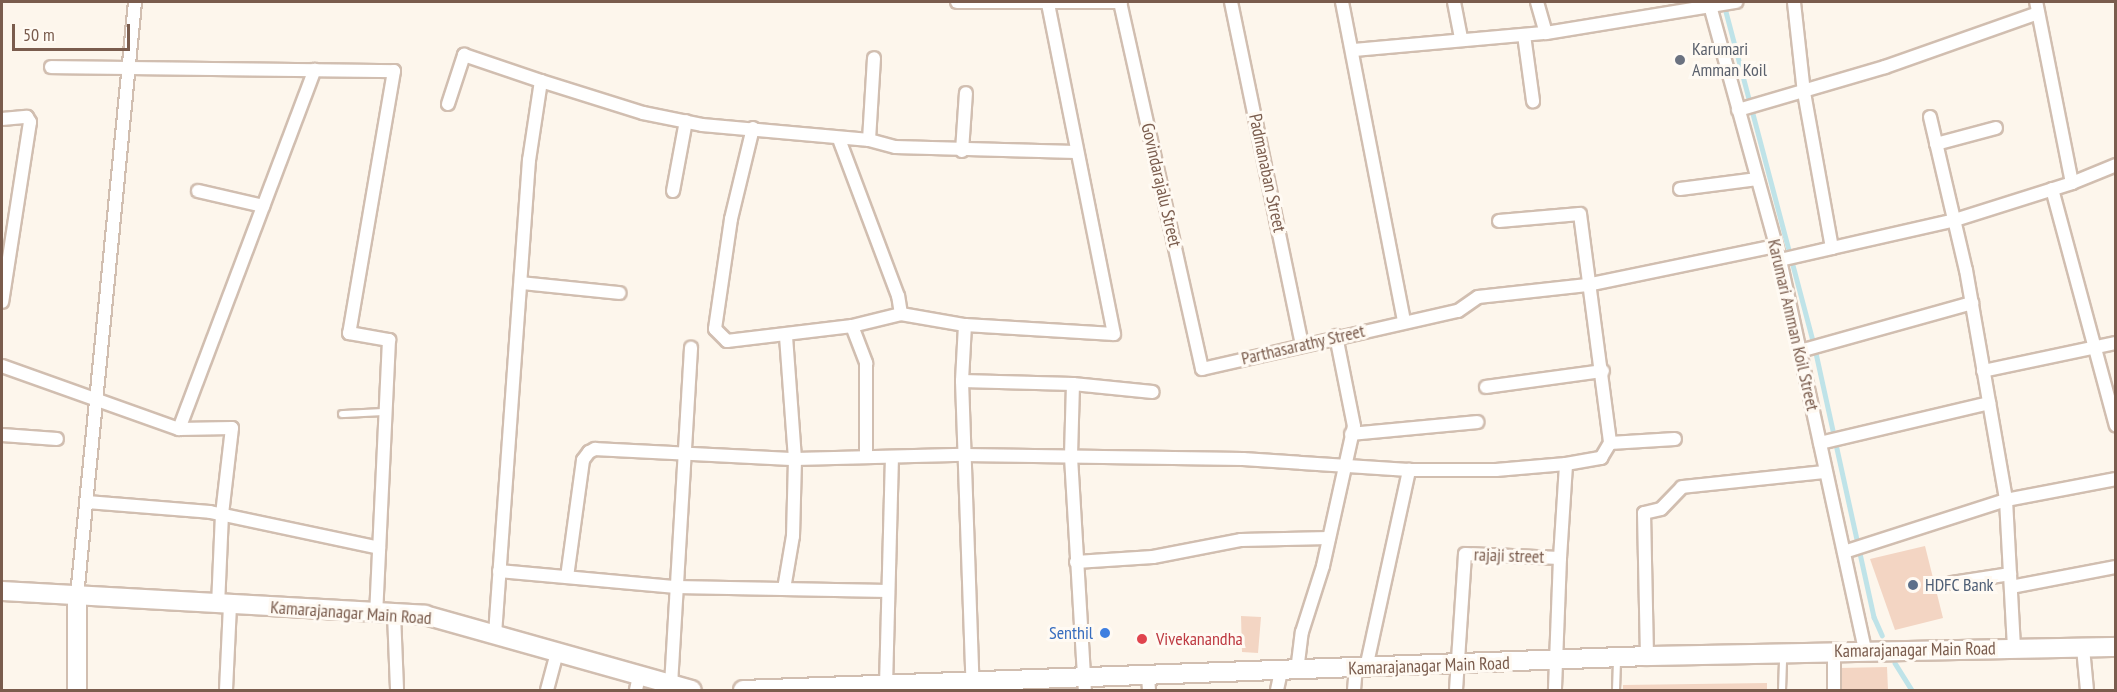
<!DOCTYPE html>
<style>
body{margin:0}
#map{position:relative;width:2117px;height:692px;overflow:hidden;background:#fdf6ec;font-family:"PT Sans Narrow",sans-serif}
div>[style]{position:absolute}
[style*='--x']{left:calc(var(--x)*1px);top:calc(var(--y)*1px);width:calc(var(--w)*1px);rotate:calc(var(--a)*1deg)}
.stream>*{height:4.5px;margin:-2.25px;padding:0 2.25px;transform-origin:2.25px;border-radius:2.25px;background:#bfe3e8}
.building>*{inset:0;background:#f3d5c3}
.roads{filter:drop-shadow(2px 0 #d1beb0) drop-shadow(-2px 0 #d1beb0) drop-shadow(0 2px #d1beb0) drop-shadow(0 -2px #d1beb0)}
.service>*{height:6px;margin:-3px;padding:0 3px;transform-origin:3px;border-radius:3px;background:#fff}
.minor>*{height:12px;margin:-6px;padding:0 6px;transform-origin:6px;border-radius:6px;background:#fff}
.secondary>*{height:18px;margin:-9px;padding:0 9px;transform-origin:9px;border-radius:9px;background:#fff}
.dots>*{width:16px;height:16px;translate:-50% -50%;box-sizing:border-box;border:3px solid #fffaf3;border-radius:50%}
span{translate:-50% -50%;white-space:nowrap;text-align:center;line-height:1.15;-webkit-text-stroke:6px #fffaf3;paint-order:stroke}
.worship-label{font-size:18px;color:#5b616d}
.left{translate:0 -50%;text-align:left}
.street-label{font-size:18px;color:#7a5c4d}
.service-label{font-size:18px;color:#4e5e75}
.shop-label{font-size:18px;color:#366cbe}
.right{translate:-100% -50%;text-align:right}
.health-label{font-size:18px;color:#be3a42}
.frame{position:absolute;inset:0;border:3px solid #7a5c4d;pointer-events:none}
.scale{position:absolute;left:12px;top:24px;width:118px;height:27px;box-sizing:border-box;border:3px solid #7a5c4d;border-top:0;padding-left:8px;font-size:18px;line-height:21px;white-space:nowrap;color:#7a5c4d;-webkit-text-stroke:4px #fffaf3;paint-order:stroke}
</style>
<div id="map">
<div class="stream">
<div style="--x:1724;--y:4;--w:352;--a:75.2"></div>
<div style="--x:1814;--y:344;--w:280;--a:77.6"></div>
<div style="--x:1874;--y:617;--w:20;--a:66"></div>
<div style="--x:1895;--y:663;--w:32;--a:58"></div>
</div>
<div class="building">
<div style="clip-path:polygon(1925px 546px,1943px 618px,1895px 630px,1870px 559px)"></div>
<div style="clip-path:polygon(1241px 616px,1261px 617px,1258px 653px,1242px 652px)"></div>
<div style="clip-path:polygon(1887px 667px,1888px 690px,1840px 690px,1839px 668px)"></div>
<div style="clip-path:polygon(1767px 683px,1767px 690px,1623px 690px,1623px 685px)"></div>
</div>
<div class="roads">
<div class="service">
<div style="--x:342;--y:414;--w:43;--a:-2.7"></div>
<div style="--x:1616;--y:690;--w:32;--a:-88"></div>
<div style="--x:1782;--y:690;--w:34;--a:-88"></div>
</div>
<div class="minor">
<div style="--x:957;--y:2;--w:164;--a:0"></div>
<div style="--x:1120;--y:2;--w:376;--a:77.4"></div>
<div style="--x:1202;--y:369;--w:262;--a:-12.8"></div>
<div style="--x:1458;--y:311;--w:24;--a:-35"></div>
<div style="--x:1478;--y:297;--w:110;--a:-6.3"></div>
<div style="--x:1587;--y:285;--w:193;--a:-11.7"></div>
<div style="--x:1231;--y:2;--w:350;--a:78.3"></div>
<div style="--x:1342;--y:2;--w:325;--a:79"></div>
<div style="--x:1454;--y:2;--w:37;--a:79"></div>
<div style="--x:1537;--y:2;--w:32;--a:74"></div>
<div style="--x:1709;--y:2;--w:268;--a:74.6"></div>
<div style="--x:1780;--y:260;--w:399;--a:77.7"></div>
<div style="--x:1524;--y:35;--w:67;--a:82.2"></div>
<div style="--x:1354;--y:50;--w:193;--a:-5.1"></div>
<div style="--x:1546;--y:33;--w:193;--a:-9.3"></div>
<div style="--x:51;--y:67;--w:343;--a:0.7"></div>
<div style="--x:394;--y:71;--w:266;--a:99.7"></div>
<div style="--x:349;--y:333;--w:41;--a:9.9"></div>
<div style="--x:389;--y:340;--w:273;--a:92.7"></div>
<div style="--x:541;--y:81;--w:107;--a:17.4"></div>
<div style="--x:643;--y:113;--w:60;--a:11.5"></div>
<div style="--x:702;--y:125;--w:168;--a:5.1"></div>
<div style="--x:869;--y:140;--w:82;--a:-86.5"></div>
<div style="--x:448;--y:104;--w:52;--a:-71.9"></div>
<div style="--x:464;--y:55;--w:81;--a:18.7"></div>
<div style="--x:541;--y:81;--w:80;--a:98.6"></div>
<div style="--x:529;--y:160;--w:476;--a:94.1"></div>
<div style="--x:1738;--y:110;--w:153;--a:-16.3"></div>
<div style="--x:1885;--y:67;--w:162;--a:-19.4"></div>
<div style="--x:1930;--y:117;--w:157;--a:76.8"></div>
<div style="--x:1966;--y:270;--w:233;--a:80.1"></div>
<div style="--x:2006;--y:500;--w:149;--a:86.9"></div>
<div style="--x:2;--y:119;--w:25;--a:-5"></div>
<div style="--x:27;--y:117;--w:6;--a:59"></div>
<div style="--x:30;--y:122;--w:182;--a:98.8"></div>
<div style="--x:753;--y:128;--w:94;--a:103.6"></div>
<div style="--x:731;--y:219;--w:111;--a:98.3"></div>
<div style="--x:715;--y:329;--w:17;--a:45"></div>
<div style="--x:727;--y:341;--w:126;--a:-6.8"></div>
<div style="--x:852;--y:326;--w:50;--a:-13.8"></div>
<div style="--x:901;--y:314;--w:18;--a:-99"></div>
<div style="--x:898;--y:296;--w:168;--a:-110.6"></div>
<div style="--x:869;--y:140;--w:27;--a:15"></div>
<div style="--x:895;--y:147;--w:181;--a:1.6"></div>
<div style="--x:1936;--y:144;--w:62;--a:-14.9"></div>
<div style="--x:962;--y:151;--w:58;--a:-86.1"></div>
<div style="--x:2072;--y:183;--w:48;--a:-22.2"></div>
<div style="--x:1680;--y:189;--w:78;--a:-7.4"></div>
<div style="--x:2052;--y:189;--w:245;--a:74.9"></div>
<div style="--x:198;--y:191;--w:67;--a:13"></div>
<div style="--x:673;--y:191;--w:71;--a:-79.5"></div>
<div style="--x:1499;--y:221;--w:81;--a:-4.9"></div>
<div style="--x:1580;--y:214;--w:231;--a:82.5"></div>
<div style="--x:1832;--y:248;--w:126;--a:-12.8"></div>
<div style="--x:1955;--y:220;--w:123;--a:-17.5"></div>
<div style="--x:2072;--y:183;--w:185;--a:-101.2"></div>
<div style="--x:1780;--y:260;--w:53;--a:-13"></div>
<div style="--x:1832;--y:248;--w:158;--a:-100.2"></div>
<div style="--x:1804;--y:93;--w:92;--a:-96.3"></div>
<div style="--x:521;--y:283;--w:99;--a:5.8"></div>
<div style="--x:901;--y:314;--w:65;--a:9.8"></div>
<div style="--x:965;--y:325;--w:149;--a:3.5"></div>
<div style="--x:1114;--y:334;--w:337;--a:-101.3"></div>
<div style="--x:965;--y:325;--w:56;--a:93.1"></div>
<div style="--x:962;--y:381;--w:309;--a:88"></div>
<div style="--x:852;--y:326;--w:40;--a:69"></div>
<div style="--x:866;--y:363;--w:93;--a:90"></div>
<div style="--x:1800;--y:351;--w:179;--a:-15.6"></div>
<div style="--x:2;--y:366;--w:188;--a:19.6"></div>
<div style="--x:179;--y:429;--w:53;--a:-1.1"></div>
<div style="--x:232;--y:428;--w:87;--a:96.6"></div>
<div style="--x:222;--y:514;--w:90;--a:92.5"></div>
<div style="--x:1983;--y:371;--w:136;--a:-11.9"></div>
<div style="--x:962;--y:381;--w:111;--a:1.5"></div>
<div style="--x:1073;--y:384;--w:80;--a:5.7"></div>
<div style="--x:1073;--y:384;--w:73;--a:91.6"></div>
<div style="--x:1071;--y:457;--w:233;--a:86.6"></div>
<div style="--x:1486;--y:387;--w:118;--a:-7.8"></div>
<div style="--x:179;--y:429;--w:384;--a:-69.3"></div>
<div style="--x:1351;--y:434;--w:127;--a:-5.4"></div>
<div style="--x:2;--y:435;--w:55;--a:4.2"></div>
<div style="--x:1820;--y:443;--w:174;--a:-13.3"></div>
<div style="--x:87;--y:502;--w:123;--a:4.6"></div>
<div style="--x:210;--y:512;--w:173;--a:12"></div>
<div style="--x:1844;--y:552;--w:170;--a:-17.8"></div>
<div style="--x:2006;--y:500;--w:112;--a:-10.8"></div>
<div style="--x:1560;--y:558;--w:94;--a:-86.3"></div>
<div style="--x:1566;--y:464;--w:36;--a:-10"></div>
<div style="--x:1601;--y:458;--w:17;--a:-59"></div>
<div style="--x:1610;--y:443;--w:65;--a:-3.5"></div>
<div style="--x:1076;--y:562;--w:77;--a:-3.7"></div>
<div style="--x:1153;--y:557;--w:90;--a:-10.9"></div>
<div style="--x:1241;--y:540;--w:88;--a:-1.3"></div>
<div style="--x:499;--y:571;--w:178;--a:5.2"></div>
<div style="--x:676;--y:587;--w:212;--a:1.1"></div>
<div style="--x:567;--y:577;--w:118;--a:-82.2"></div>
<div style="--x:583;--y:460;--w:10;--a:-53"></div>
<div style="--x:589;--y:452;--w:7;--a:-27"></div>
<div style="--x:595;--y:449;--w:200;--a:2.9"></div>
<div style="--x:795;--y:459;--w:124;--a:-94.2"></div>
<div style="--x:1952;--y:583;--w:59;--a:-8.8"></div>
<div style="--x:2011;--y:587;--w:107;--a:-10.8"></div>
<div style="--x:784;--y:589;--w:54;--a:-80.4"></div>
<div style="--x:793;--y:536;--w:77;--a:-88.5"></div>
<div style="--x:795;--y:459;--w:169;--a:-1.4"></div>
<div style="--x:964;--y:455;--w:279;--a:0.8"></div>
<div style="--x:1243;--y:459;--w:166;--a:3.8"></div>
<div style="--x:1409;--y:470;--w:87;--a:0"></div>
<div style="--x:1496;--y:470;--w:70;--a:-4.9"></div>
<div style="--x:77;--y:596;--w:597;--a:-84.42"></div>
<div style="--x:394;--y:614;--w:76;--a:87.7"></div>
<div style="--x:2083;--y:648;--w:42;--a:84.6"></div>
<div style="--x:1834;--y:652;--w:38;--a:90"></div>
<div style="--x:1647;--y:656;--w:143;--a:-91.2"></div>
<div style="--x:1644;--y:513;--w:17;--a:-13"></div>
<div style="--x:1661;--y:509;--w:30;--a:-46"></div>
<div style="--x:1682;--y:487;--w:144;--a:-6"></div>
<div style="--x:1366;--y:668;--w:203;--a:-77.7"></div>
<div style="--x:1297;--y:671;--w:39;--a:-83"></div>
<div style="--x:1302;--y:632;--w:69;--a:-72.3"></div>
<div style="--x:1323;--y:566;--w:143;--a:-77.5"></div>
<div style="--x:1354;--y:426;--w:92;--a:-101.3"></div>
<div style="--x:1148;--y:676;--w:14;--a:86"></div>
<div style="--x:671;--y:685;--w:338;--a:-86.6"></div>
<div style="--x:886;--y:685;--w:228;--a:-88.5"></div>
<div style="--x:226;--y:690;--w:85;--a:-87.3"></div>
<div style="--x:547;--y:690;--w:38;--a:-75"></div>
<div style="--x:636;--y:690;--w:14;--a:-78"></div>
<div style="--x:1277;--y:690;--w:19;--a:-78"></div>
<div style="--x:1354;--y:690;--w:21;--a:-85"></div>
<div style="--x:1456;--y:690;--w:136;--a:-86.2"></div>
<div style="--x:1465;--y:554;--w:95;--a:2.4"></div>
<div style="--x:1560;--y:558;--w:132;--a:92.2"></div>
</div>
<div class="secondary">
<div style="--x:2;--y:591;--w:424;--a:3.2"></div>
<div style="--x:425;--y:615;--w:277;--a:15.7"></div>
<div style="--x:77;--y:690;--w:94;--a:-90"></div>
<div style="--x:743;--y:690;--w:905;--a:-2.15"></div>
<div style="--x:1647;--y:656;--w:469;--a:-1.1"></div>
</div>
</div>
<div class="dots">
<div style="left:1680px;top:60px;background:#6b7280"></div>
<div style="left:1913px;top:585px;background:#5c6f8a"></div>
<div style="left:1105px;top:633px;background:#3f7fe0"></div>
<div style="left:1142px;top:639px;background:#e0444e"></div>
</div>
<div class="worship-label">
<span class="left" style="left:1692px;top:60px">Karumari<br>Amman Koil</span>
</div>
<div class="street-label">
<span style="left:1267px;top:173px;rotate:78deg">Padmanaban Street</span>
<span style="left:1161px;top:185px;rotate:77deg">Govindarajalu Street</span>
<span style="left:1793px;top:325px;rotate:77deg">Karumari Amman Koil Street</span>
<span style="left:1303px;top:345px;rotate:-13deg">Parthasarathy Street</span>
<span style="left:1509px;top:556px;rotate:2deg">rajaji street</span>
<span style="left:351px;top:613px;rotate:4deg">Kamarajanagar Main Road</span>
<span style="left:1915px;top:650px;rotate:-1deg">Kamarajanagar Main Road</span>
<span style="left:1429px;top:666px;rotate:-2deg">Kamarajanagar Main Road</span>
</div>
<div class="service-label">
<span class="left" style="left:1925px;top:585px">HDFC Bank</span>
</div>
<div class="shop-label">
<span class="right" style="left:1093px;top:633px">Senthil</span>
</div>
<div class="health-label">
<span class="left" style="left:1156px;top:639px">Vivekanandha</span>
</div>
<div class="frame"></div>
<div class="scale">50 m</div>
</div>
